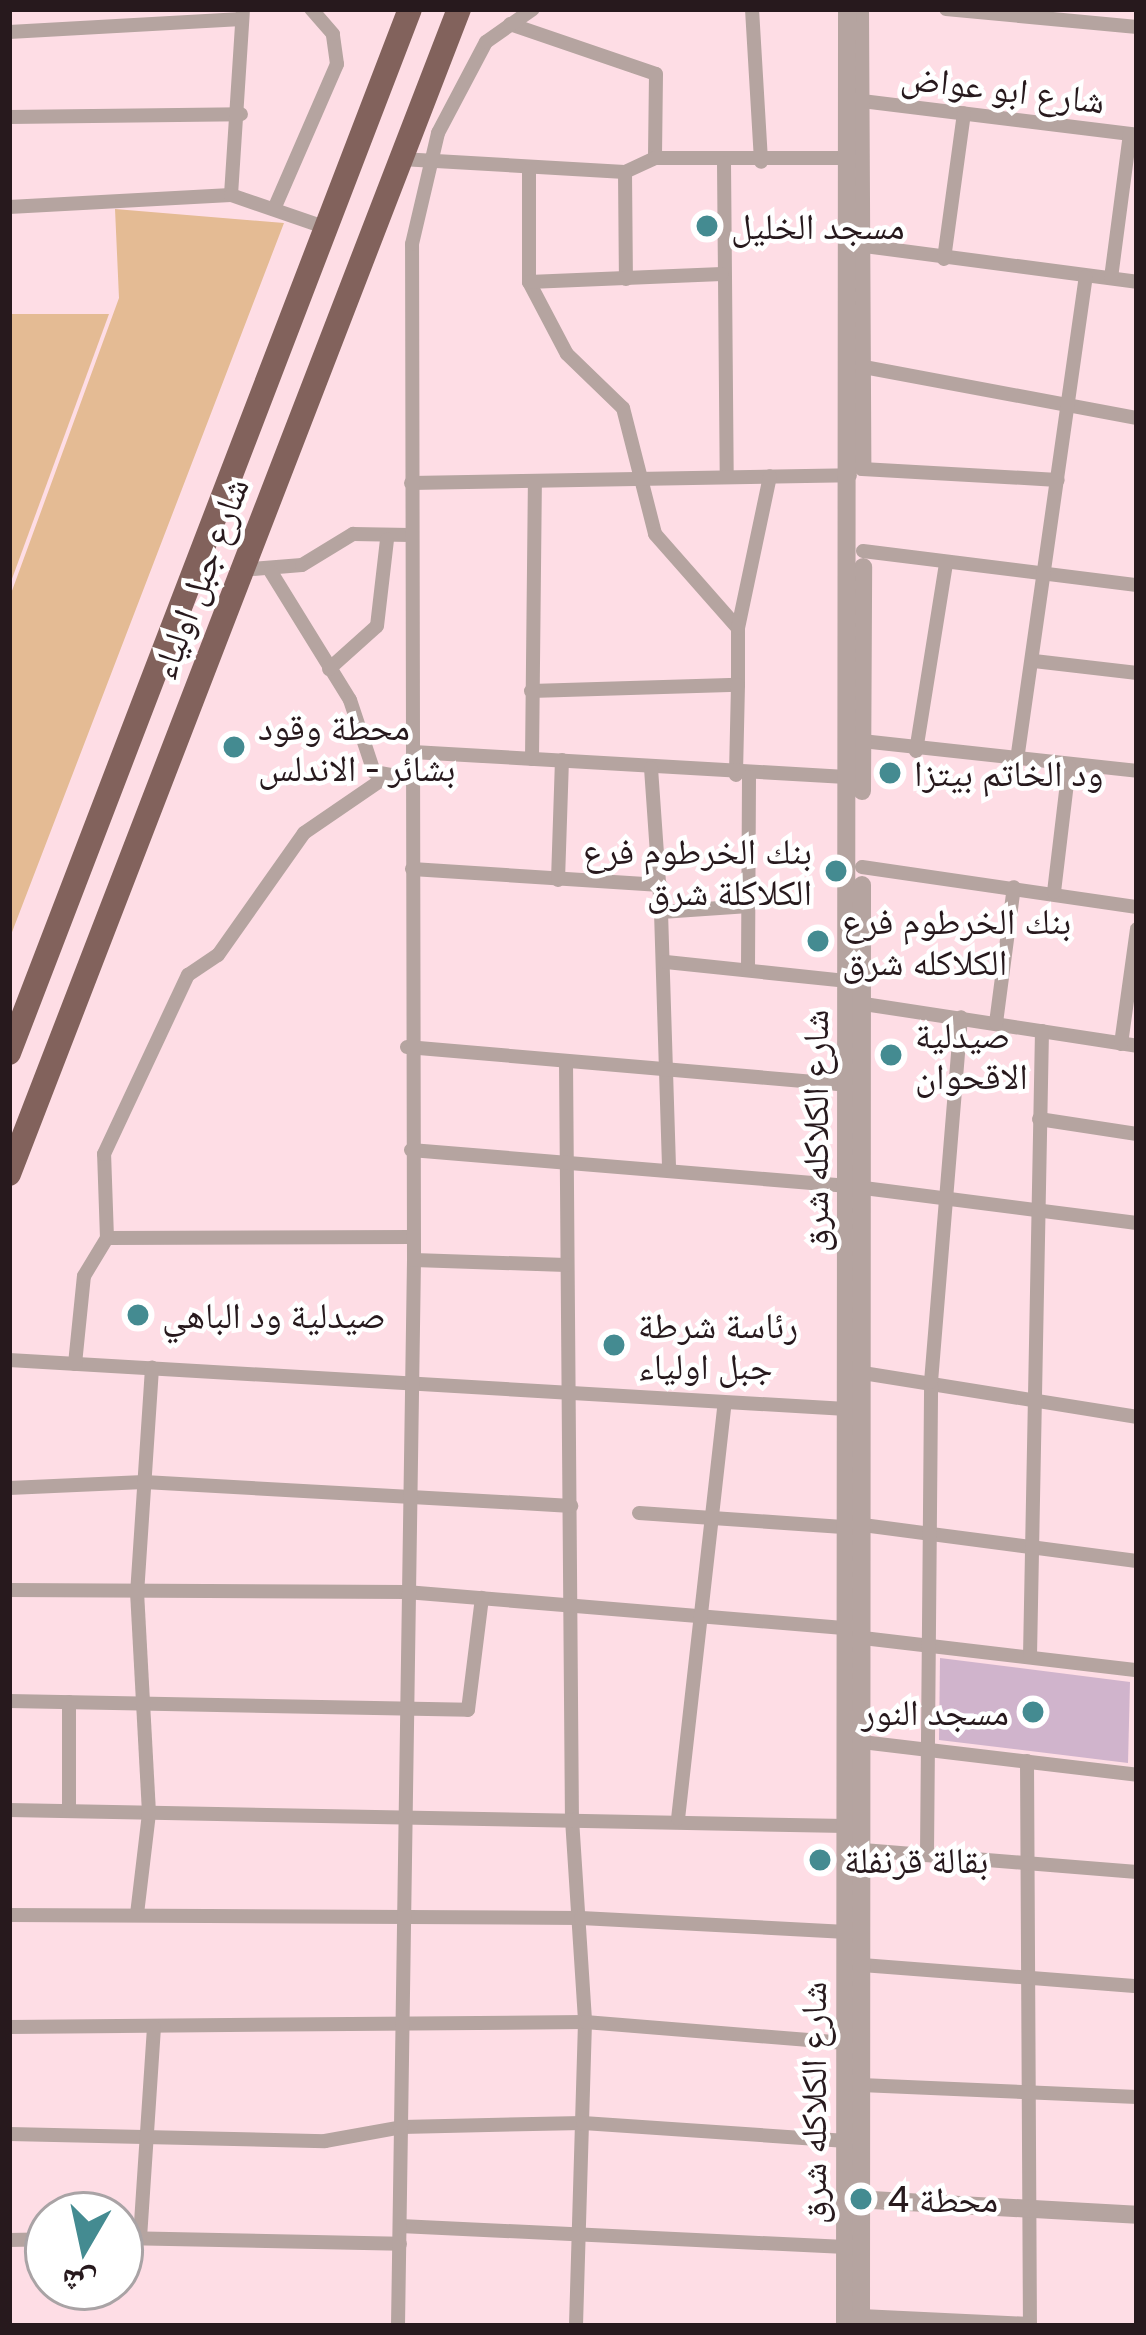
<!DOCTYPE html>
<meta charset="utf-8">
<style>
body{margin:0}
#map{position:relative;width:1146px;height:2335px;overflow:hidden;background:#fedde5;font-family:"Golos Text","Noto Naskh Arabic",sans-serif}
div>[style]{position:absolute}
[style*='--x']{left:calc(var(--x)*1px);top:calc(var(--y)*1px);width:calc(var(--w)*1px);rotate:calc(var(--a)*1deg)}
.green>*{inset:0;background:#e4bb94}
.building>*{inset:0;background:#d0b4cc}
.minor>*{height:14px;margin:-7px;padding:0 7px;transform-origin:7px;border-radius:7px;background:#b5a4a0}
.tertiary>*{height:18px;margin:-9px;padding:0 9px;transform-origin:9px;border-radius:9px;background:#b5a4a0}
.trunk>*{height:24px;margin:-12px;padding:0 12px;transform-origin:12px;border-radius:12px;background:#82625c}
.dots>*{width:33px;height:33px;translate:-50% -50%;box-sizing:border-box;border:6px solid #fff;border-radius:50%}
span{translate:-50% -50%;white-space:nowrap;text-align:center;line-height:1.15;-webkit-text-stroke:9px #fff;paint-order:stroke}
.street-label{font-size:36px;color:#27191d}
.poi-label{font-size:36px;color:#27191d}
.left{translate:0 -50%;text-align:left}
.right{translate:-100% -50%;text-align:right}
.frame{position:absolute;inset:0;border:12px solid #27191d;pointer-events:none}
.north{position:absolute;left:24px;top:2191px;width:120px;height:120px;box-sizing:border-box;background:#fff;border:3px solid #a9a3a5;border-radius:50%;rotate:189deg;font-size:33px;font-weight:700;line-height:48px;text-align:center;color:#27191d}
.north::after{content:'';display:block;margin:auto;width:42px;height:54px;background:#448b91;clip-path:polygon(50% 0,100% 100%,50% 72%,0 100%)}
</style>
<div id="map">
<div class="green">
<div style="clip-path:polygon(115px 209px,284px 223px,9px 940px,9px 599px,119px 298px)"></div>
<div style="clip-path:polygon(9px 314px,109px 314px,9px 587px)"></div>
</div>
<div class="building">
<div style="clip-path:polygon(940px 1658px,1130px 1682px,1128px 1763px,939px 1740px)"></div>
</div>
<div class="minor">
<div style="--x:752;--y:9;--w:153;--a:86.6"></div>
<div style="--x:946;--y:9;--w:192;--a:5.4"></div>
<div style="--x:510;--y:24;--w:154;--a:18.9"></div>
<div style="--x:656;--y:74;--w:84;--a:90.7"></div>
<div style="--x:9;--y:32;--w:233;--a:-3.2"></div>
<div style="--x:862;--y:101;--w:277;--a:7"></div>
<div style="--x:9;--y:117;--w:232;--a:-0.7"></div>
<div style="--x:401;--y:159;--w:224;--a:3.3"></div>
<div style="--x:625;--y:172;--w:33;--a:-25"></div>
<div style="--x:655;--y:158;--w:193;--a:0"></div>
<div style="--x:724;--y:163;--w:314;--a:89.5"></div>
<div style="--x:529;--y:171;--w:111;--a:90"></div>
<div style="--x:529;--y:282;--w:81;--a:62.2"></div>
<div style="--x:567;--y:354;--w:78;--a:44"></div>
<div style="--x:623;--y:408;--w:130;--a:75.7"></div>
<div style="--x:655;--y:534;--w:125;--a:48.6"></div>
<div style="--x:625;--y:172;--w:107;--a:89.5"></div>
<div style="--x:231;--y:195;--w:186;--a:-86.3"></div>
<div style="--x:9;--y:207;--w:222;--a:-3.1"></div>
<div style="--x:231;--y:195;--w:102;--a:19"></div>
<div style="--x:274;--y:209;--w:158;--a:-66.5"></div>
<div style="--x:337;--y:64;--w:30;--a:-98"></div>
<div style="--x:333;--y:34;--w:33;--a:-131"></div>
<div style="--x:857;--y:245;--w:282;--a:7.5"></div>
<div style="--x:944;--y:259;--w:147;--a:-82.2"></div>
<div style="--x:1111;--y:278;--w:145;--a:-82.5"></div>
<div style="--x:529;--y:282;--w:193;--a:-2.4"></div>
<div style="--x:864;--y:367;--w:278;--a:10.6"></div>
<div style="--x:862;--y:469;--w:196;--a:3.2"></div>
<div style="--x:411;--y:483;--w:439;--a:-1"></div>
<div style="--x:863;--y:551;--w:276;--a:7.1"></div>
<div style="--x:240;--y:570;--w:62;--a:-4.6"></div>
<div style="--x:302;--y:565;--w:60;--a:-31.3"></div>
<div style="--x:353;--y:534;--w:57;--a:1"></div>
<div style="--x:271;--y:572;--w:150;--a:58.3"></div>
<div style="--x:350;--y:700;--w:76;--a:71.6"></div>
<div style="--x:374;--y:772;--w:41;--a:9.9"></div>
<div style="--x:1034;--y:661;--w:104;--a:6.6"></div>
<div style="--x:329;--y:669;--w:64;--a:-41.9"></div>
<div style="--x:377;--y:626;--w:87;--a:-83.4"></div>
<div style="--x:738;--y:685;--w:57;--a:-90"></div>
<div style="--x:738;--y:628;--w:155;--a:-78.1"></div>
<div style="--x:531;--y:691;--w:207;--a:-1.7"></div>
<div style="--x:738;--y:685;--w:90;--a:91.3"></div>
<div style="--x:862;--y:741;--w:277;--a:6.2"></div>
<div style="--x:916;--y:751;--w:189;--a:-80.9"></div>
<div style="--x:413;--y:752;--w:438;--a:3.3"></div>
<div style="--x:532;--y:759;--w:276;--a:-89.4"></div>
<div style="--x:1017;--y:760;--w:488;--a:-81.9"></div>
<div style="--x:651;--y:768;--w:144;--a:86"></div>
<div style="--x:661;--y:912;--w:88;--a:-3.9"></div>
<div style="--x:862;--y:867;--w:278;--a:8.3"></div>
<div style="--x:412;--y:869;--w:249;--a:3.7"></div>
<div style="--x:558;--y:880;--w:120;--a:-88.1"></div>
<div style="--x:1054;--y:892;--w:126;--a:-83.2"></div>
<div style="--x:661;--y:912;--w:257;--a:88.2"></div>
<div style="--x:666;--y:962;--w:183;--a:6"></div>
<div style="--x:748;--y:968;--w:191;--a:-89.7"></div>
<div style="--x:864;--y:1004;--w:276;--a:8.7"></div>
<div style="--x:996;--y:1023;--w:137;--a:-82.5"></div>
<div style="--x:1121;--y:1044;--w:116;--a:-82.1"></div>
<div style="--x:407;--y:1047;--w:444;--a:4.9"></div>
<div style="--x:566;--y:1061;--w:758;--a:89.55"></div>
<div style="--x:572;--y:1819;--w:203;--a:86.3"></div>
<div style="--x:585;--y:2022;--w:304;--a:91.7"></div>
<div style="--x:1039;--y:1119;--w:99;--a:8.7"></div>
<div style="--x:411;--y:1150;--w:439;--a:4.7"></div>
<div style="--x:864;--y:1188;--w:275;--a:7.3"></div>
<div style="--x:107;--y:1238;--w:306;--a:-0.2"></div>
<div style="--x:414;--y:1260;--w:152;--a:1.9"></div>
<div style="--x:9;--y:1360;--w:839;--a:3.35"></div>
<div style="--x:75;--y:1364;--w:88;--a:-84.2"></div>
<div style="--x:84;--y:1276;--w:44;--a:-58.8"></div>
<div style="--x:107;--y:1238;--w:84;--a:-92"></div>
<div style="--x:104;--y:1154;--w:198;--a:-64.9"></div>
<div style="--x:188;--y:975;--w:36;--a:-34"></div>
<div style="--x:218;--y:955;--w:149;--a:-54.8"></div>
<div style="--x:304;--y:833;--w:96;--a:-34.4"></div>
<div style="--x:863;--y:1373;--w:278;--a:9.1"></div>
<div style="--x:9;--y:1488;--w:135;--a:-2.5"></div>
<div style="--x:144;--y:1482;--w:428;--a:3.2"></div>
<div style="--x:639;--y:1513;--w:208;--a:3.9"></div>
<div style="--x:863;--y:1525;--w:276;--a:7.5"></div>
<div style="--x:9;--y:1590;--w:397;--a:0.3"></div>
<div style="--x:406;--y:1592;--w:442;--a:4.7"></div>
<div style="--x:863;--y:1638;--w:276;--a:6.7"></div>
<div style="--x:1030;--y:1656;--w:625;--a:-88.9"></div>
<div style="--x:9;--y:1701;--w:459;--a:1.1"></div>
<div style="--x:468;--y:1710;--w:113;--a:-82.9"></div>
<div style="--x:862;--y:1742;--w:277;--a:6.8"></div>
<div style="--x:1027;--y:1761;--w:565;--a:89.7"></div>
<div style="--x:9;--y:1810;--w:837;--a:1.1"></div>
<div style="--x:69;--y:1811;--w:109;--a:-90"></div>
<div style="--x:678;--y:1819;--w:416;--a:-83.6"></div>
<div style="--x:863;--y:1850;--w:275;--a:4.6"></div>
<div style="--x:927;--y:1854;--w:472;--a:-89.5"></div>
<div style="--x:931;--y:1382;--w:366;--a:-85.3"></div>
<div style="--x:137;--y:1914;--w:102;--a:-83.2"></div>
<div style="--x:149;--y:1813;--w:219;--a:-93.1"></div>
<div style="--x:137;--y:1594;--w:227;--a:-86.2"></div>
<div style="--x:9;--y:1915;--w:572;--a:0.3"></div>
<div style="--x:581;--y:1918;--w:266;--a:3"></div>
<div style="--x:862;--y:1965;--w:276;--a:4.4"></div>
<div style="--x:9;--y:2027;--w:576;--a:-0.5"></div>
<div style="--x:585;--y:2022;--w:262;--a:4.6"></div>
<div style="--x:861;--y:2085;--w:276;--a:2.5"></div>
<div style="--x:9;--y:2134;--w:316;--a:1.3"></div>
<div style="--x:325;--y:2141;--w:78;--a:-10.3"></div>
<div style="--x:402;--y:2127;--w:181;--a:-1.3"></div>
<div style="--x:583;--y:2123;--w:264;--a:3.9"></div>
<div style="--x:400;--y:2226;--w:446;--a:2.7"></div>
<div style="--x:120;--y:2238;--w:280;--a:1.2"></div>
<div style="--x:140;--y:2238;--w:211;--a:-86.2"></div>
<div style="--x:9;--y:2240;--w:39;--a:-1"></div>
<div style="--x:861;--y:2316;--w:169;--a:2.7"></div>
<div style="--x:398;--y:2326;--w:1066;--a:-89.14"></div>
<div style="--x:414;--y:1260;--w:1016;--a:-90.11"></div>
<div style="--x:412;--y:244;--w:114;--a:-76.8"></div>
<div style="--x:438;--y:133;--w:103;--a:-62.2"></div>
<div style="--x:486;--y:42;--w:57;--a:-35.1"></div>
</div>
<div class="tertiary">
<div style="--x:860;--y:9;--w:458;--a:89.7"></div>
<div style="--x:862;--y:791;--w:224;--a:-89.7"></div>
<div style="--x:854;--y:2199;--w:283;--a:3.2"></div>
<div style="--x:845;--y:2326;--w:2317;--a:-89.95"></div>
<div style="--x:861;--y:2326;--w:1441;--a:-89.96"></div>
</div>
<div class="trunk">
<div style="--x:9;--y:1053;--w:1118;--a:-68.99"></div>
<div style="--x:9;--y:1174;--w:1249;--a:-68.88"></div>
</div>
<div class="dots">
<div style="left:707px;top:226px;background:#448b91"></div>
<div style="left:234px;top:747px;background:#448b91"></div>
<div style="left:890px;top:773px;background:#448b91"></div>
<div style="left:836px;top:871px;background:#448b91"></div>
<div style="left:818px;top:941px;background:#448b91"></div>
<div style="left:891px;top:1055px;background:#448b91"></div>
<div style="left:138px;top:1315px;background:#448b91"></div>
<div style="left:614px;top:1345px;background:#448b91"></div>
<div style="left:1033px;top:1712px;background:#448b91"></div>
<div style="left:820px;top:1860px;background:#448b91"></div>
<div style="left:861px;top:2199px;background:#448b91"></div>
</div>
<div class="street-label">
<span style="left:1003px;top:88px;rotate:7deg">شارع ابو عواض</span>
<span style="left:199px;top:578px;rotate:-69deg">شارع جبل اولياء</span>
<span style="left:815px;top:1131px;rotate:-90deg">شارع الكلاكله شرق</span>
<span style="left:813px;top:2103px;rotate:-90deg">شارع الكلاكله شرق</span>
</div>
<div class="poi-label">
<span class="left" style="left:731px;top:226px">مسجد الخليل</span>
<span class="left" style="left:258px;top:747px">محطة وقود<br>بشائر - الاندلس</span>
<span class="left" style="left:914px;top:773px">ود الخاتم بيتزا</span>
<span class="right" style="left:812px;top:871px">بنك الخرطوم فرع<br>الكلاكلة شرق</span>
<span class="left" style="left:842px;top:941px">بنك الخرطوم فرع<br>الكلاكله شرق</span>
<span class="left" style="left:915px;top:1055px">صيدلية<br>الاقحوان</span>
<span class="left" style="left:162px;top:1315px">صيدلية ود الباهي</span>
<span class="left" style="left:638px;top:1345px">رئاسة شرطة<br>جبل اولياء</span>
<span class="right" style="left:1009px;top:1712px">مسجد النور</span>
<span class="left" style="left:844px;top:1860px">بقالة قرنفلة</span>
<span class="left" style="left:888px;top:2199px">محطة 4</span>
</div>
<div class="frame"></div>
<div class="north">ش</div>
</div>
